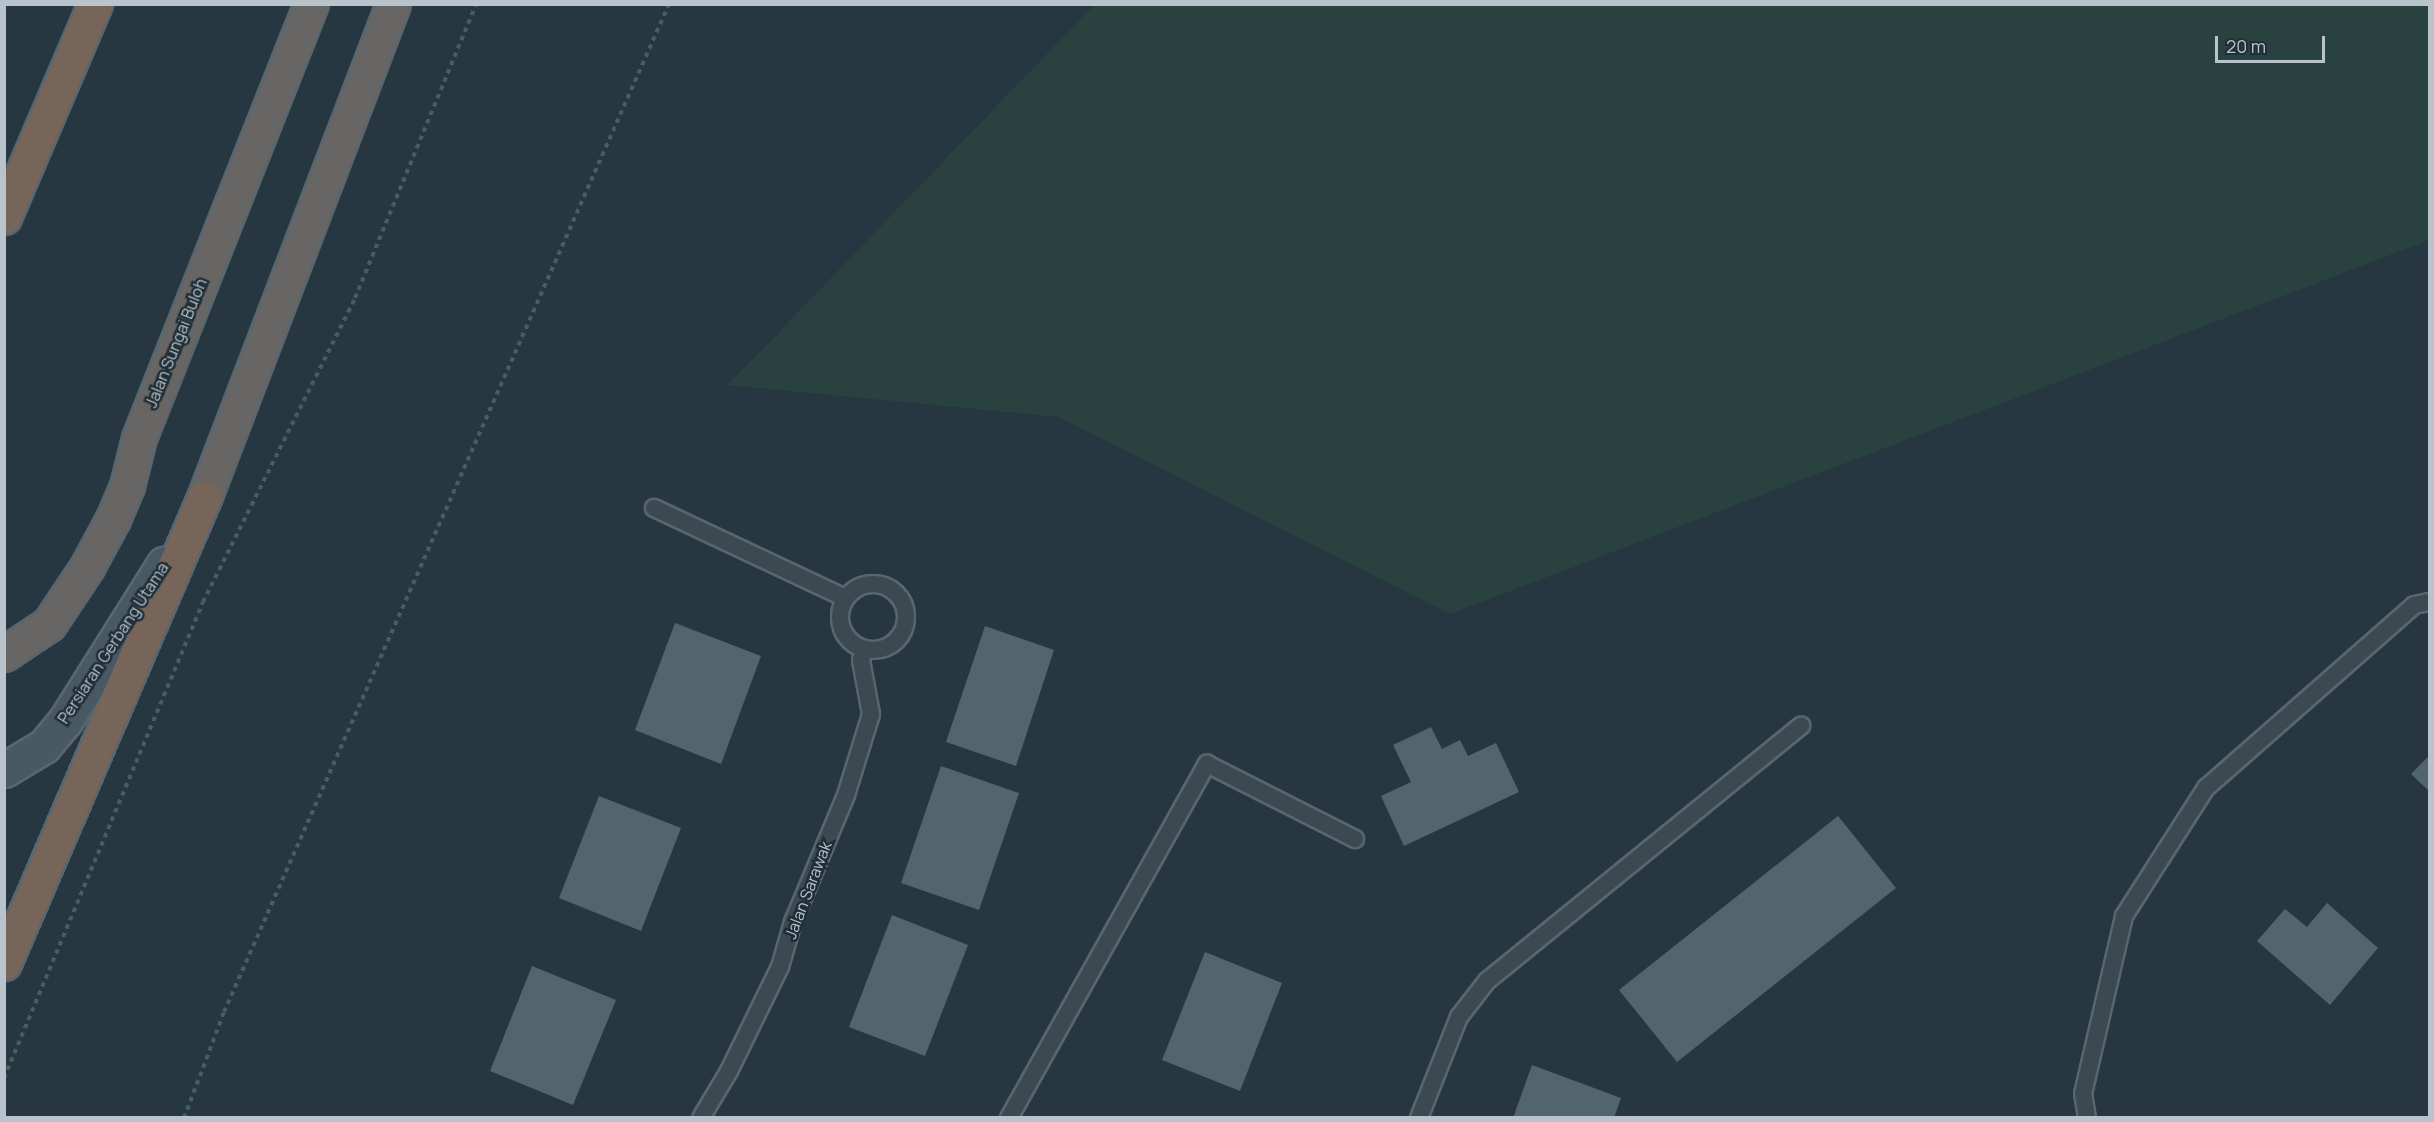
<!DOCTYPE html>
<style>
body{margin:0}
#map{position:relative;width:2434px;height:1122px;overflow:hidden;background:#273741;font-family:Manrope,sans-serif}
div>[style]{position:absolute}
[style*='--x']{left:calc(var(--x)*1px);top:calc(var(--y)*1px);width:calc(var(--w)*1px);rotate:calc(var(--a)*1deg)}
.green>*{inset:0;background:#294240}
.building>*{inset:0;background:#52646e}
.path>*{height:4px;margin-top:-2px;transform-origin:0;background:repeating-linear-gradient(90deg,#475e5c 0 4.5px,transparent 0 9px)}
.roads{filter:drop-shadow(2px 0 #59666e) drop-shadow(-2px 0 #59666e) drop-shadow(0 2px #59666e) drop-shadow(0 -2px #59666e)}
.service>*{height:16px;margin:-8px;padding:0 8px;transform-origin:8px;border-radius:8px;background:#3b4951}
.service>.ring{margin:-8px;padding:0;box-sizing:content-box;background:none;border:16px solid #3b4951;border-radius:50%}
.secondary>*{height:33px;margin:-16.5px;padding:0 16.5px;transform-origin:16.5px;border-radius:16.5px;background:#495964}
.trunk>*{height:33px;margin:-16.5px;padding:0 16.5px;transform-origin:16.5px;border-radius:16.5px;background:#686665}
.motorway>*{height:33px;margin:-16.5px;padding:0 16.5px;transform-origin:16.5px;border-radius:16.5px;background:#776559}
span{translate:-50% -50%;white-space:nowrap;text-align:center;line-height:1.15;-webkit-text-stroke:5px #202e37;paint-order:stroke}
.street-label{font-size:16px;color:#b8c3cb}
.frame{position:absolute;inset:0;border:6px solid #b8c3cb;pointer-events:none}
.scale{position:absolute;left:2215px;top:36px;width:110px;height:27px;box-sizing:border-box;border:3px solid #b8c3cb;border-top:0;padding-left:8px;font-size:18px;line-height:21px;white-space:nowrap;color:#b8c3cb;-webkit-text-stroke:4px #202e37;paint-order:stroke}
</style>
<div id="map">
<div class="green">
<div style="clip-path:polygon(1095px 4px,2429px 5px,2429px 240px,1450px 614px,1059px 417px,728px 385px)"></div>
</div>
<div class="building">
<div style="clip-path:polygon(675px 623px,761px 656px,721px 764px,635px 730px)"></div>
<div style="clip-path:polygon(985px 626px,1054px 650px,1016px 766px,946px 742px)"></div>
<div style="clip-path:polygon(1431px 727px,1442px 749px,1460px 740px,1468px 756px,1496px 743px,1519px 792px,1404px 846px,1381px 796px,1411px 782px,1393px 745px)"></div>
<div style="clip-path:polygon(2430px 755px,2430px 792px,2411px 774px)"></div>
<div style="clip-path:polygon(941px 766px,1019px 793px,979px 910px,901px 883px)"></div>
<div style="clip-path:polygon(599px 796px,681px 828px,641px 931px,559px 898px)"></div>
<div style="clip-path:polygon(1838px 816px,1896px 888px,1677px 1062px,1619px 990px)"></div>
<div style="clip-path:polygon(2327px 903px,2378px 948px,2330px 1005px,2257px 941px,2285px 909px,2307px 927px)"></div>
<div style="clip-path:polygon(892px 915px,968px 945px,925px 1056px,849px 1027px)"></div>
<div style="clip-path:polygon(1205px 952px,1282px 983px,1240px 1091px,1162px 1060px)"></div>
<div style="clip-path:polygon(532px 966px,616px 1000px,573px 1105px,490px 1071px)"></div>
<div style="clip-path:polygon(1532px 1065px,1621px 1098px,1614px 1118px,1513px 1118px)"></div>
</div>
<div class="path">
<div style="--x:4;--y:1078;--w:516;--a:-67.31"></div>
<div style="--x:203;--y:602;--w:340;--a:-63.4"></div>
<div style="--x:355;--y:298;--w:318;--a:-67.6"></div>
<div style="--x:184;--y:1118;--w:113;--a:-69.3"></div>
<div style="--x:224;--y:1012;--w:1102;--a:-66.18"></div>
</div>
<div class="roads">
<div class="service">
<div style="--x:654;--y:508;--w:211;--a:25.2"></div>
<div class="ring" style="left:840px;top:584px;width:50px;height:50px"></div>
<div style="--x:701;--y:1118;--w:55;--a:-59.2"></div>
<div style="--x:729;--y:1071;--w:116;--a:-63.9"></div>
<div style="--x:780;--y:967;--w:47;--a:-73.9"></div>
<div style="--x:793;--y:922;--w:138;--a:-67.3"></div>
<div style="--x:846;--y:795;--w:85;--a:-72.8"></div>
<div style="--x:871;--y:714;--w:55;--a:-100.5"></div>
<div style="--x:861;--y:660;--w:10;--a:-73"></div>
<div style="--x:1009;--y:1118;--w:406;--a:-60.8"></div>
<div style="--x:1207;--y:764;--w:166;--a:26.9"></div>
<div style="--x:1419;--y:1118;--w:109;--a:-68.4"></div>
<div style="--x:1459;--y:1017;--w:46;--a:-52.1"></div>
<div style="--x:1487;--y:981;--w:405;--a:-39.1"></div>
<div style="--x:2087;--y:1118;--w:24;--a:-99"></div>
<div style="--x:2083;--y:1094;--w:183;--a:-77"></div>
<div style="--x:2124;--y:916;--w:152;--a:-57.4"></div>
<div style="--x:2206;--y:788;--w:277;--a:-41.3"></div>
<div style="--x:2414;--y:605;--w:16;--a:-11"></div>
</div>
<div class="secondary">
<div style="--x:4;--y:770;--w:47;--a:-31"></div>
<div style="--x:44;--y:746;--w:33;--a:-50"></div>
<div style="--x:65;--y:721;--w:186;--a:-57.8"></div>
</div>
<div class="trunk">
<div style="--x:204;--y:498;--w:529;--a:-69.06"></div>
<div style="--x:4;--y:654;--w:54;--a:-33.7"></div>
<div style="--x:49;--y:624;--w:69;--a:-56.3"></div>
<div style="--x:87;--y:567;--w:55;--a:-61.6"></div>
<div style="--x:113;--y:519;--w:36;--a:-67"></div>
<div style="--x:127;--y:486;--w:49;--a:-76"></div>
<div style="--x:139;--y:438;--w:467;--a:-68.4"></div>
</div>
<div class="motorway">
<div style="--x:4;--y:217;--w:232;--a:-66.9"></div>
<div style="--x:4;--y:963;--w:506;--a:-66.73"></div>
</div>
</div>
<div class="street-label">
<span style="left:176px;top:343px;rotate:-68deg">Jalan Sungai Buloh</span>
<span style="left:113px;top:643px;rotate:-57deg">Persiaran Gerbang Utama</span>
<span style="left:808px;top:890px;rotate:-69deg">Jalan Sarawak</span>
</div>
<div class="frame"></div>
<div class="scale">20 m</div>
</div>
